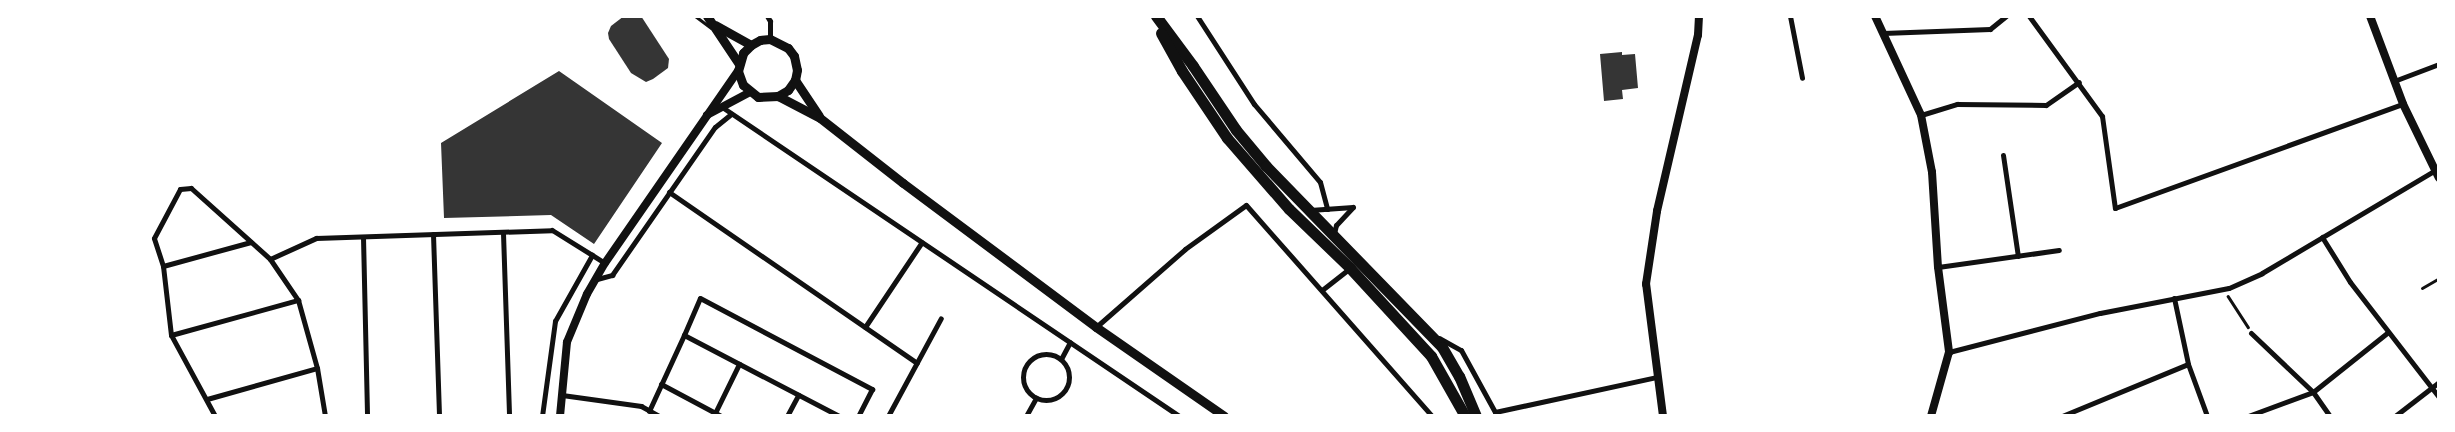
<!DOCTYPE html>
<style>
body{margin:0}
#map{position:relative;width:2455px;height:432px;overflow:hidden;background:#fff;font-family:Lora,serif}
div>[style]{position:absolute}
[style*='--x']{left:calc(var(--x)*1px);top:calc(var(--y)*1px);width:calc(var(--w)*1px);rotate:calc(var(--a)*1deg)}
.building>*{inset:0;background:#353535}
.path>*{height:2.5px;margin:-1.25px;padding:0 1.25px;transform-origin:1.25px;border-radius:1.25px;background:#111}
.service>*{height:3px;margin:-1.5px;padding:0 1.5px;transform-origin:1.5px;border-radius:1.5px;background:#111}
.minor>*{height:5px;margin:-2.5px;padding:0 2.5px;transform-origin:2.5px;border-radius:2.5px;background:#111}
.minor>.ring{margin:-2.5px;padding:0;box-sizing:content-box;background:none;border:5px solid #111;border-radius:50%}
.tertiary>*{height:8px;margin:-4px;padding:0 4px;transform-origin:4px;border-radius:4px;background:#111}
.secondary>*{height:9px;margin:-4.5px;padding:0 4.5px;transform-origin:4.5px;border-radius:4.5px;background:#111}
.trunk>*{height:11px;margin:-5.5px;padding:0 5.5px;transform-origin:5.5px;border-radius:5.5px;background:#111}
span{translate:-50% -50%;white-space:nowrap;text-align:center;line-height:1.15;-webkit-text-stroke:5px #fff;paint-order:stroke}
.frame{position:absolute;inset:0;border:18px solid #fff;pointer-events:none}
</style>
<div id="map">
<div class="building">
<div style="clip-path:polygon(624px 16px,641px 16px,669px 59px,668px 68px,653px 79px,646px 82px,631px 73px,609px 39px,608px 33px,611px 26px)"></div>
<div style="clip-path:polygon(1622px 52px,1622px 55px,1635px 54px,1638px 88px,1622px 90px,1623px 99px,1604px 101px,1600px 54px)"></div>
<div style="clip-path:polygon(559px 71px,662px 143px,594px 244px,551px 215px,444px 218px,441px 143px)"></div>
</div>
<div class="path">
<div style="--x:2228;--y:296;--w:37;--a:57"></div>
</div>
<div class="service">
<div style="--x:695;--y:16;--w:20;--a:37"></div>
<div style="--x:2422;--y:288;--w:20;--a:-30"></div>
</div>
<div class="minor">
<div style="--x:767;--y:16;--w:6;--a:59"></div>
<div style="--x:770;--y:21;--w:18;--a:90"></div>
<div style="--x:1197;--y:16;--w:105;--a:57.1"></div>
<div style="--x:1254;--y:104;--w:102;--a:49.8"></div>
<div style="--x:1320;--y:182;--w:28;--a:75"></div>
<div style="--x:1790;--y:16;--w:63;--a:79"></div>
<div style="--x:2029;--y:16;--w:124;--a:53.9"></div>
<div style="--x:2102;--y:116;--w:93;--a:82"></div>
<div style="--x:2115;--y:208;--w:306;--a:-19.9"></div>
<div style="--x:1883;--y:33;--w:107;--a:-2.1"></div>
<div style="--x:1990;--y:29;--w:21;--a:-39"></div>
<div style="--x:2394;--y:81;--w:48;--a:-20.7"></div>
<div style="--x:722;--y:107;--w:552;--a:34.06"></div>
<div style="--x:1921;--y:115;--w:38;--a:-17"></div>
<div style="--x:1957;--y:104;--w:89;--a:0.6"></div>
<div style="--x:2046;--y:105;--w:40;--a:-34.9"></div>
<div style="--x:2003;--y:155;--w:102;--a:81.6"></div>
<div style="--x:669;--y:192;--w:301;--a:34.6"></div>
<div style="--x:1310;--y:210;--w:43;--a:-4"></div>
<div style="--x:1353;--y:207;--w:25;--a:133"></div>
<div style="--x:1336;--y:225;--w:9;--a:103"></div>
<div style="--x:503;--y:233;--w:183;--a:88.1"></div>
<div style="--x:433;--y:234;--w:182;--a:88.1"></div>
<div style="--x:363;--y:237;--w:179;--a:88.7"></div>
<div style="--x:2322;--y:237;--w:53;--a:58.1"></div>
<div style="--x:2350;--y:282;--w:145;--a:52.3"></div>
<div style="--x:270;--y:259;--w:51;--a:-24.5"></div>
<div style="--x:316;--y:238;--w:236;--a:-1.9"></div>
<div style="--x:552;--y:230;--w:62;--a:31.9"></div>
<div style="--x:163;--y:266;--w:91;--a:-15.3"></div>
<div style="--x:1938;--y:267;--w:122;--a:-8"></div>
<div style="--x:597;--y:279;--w:16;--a:-15"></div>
<div style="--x:612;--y:275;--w:180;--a:-55.2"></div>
<div style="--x:715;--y:127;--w:21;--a:-39"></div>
<div style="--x:1322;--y:290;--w:34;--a:-38"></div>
<div style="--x:2174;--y:298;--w:67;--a:78"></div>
<div style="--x:2188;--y:364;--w:55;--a:69.9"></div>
<div style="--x:865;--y:327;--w:102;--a:-56.2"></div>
<div style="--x:1096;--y:327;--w:118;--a:-41.2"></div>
<div style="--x:1185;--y:249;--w:75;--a:-35.8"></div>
<div style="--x:1246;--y:205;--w:281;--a:48.6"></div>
<div style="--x:2251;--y:333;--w:86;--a:43.6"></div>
<div style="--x:2313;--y:392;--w:29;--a:55"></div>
<div style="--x:171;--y:335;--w:132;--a:-15.4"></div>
<div style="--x:684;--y:335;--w:40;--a:-66.6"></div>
<div style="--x:700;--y:298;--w:195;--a:27.9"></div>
<div style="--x:872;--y:389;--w:30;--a:117"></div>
<div style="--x:1439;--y:338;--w:25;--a:29"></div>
<div style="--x:1461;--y:350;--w:71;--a:61.3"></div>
<div style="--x:1495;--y:412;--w:166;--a:-12.2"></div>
<div style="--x:1949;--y:352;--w:156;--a:-14.5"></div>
<div style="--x:2100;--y:313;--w:131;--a:-11"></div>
<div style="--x:2229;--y:288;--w:36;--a:-24"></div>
<div style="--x:2262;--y:273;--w:200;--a:-30.7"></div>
<div class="ring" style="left:1023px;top:354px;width:41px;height:41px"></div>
<div style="--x:1061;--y:359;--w:19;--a:-62"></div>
<div style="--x:661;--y:384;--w:68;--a:28.1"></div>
<div style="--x:562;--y:395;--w:80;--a:7.9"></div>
<div style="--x:641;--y:406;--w:21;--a:29"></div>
<div style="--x:207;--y:399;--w:114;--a:-15.7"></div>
<div style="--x:649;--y:411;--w:84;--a:-65.3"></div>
<div style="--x:684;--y:335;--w:175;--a:27.6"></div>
<div style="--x:714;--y:415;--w:57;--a:-63.9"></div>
<div style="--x:215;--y:416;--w:92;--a:-118.5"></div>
<div style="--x:171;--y:335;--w:69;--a:-96.6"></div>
<div style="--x:163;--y:266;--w:29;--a:-108"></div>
<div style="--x:154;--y:238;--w:55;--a:-62"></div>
<div style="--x:180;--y:189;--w:11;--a:-5"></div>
<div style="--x:191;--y:188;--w:106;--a:41.9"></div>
<div style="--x:270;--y:259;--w:50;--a:55.7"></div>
<div style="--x:298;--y:300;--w:71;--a:74.4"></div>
<div style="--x:317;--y:368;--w:49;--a:80.5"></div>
<div style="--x:542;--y:416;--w:96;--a:-82.2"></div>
<div style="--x:555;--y:321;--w:76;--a:-60.7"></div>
<div style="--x:787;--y:416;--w:24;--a:-62"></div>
<div style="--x:888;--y:416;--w:111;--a:-61.6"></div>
<div style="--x:1026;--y:416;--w:21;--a:-61"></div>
<div style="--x:2062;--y:416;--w:136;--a:-22.4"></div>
<div style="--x:2248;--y:416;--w:69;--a:-20.3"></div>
<div style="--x:2313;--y:392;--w:95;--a:-38.6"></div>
<div style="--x:2395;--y:416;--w:56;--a:-37.7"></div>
</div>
<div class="tertiary">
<div style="--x:1875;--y:16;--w:109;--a:65.1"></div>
<div style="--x:1921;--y:115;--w:58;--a:79.1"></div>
<div style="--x:1932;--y:172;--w:95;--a:86.4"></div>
<div style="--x:1938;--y:267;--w:86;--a:82.6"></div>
<div style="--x:1949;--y:352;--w:66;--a:105.7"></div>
<div style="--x:2370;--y:16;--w:94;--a:69.4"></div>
<div style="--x:2403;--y:104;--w:82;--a:64.1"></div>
<div style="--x:707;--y:115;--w:49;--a:-28.1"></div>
<div style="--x:560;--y:416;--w:74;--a:-84.6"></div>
<div style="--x:567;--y:342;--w:52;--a:-67.4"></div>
<div style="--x:587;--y:294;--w:36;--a:-60"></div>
<div style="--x:605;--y:263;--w:234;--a:-55.3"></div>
<div style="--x:1663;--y:416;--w:133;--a:-97.3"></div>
<div style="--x:1646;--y:284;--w:74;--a:-81.4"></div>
<div style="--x:1657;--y:211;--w:181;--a:-76.9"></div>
<div style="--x:1698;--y:35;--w:19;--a:-87"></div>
</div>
<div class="secondary">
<div style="--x:707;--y:16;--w:58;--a:56.3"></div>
<div style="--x:715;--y:25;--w:41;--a:29.1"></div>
<div style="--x:795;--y:80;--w:12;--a:125"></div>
<div style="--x:788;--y:90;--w:12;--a:149"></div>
<div style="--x:778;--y:96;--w:20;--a:177"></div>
<div style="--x:758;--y:97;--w:19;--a:-141"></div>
<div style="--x:743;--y:85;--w:15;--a:-110"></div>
<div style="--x:738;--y:71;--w:19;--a:-74"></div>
<div style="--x:743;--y:53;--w:11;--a:-45"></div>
<div style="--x:751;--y:45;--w:10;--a:-29"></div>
<div style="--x:760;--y:40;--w:10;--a:-6"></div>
<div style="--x:770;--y:39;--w:20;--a:27"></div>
<div style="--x:788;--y:48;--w:10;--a:53"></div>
<div style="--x:794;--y:56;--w:14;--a:78"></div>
<div style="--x:797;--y:70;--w:10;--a:101"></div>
<div style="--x:795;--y:80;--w:43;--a:56.3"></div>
<div style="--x:778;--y:96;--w:47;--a:27.6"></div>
<div style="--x:820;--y:118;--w:105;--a:38.1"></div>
<div style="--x:903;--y:183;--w:241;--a:36.7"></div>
<div style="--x:1096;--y:327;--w:156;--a:34.8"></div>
</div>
<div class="trunk">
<div style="--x:1156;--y:16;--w:62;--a:53.5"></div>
<div style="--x:1193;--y:66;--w:77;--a:56.1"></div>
<div style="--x:1236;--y:130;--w:47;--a:50.2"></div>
<div style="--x:1266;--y:166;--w:252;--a:45.8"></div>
<div style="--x:1442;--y:347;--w:34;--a:60"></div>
<div style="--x:1459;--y:376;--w:43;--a:67"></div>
<div style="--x:1161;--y:33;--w:43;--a:61.1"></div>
<div style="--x:1182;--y:71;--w:81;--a:56.1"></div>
<div style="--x:1227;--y:138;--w:94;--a:48.9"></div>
<div style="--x:1289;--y:209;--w:85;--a:44"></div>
<div style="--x:1350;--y:268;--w:120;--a:47.4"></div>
<div style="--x:1431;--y:356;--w:69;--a:60.5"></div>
</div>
<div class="frame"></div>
</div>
